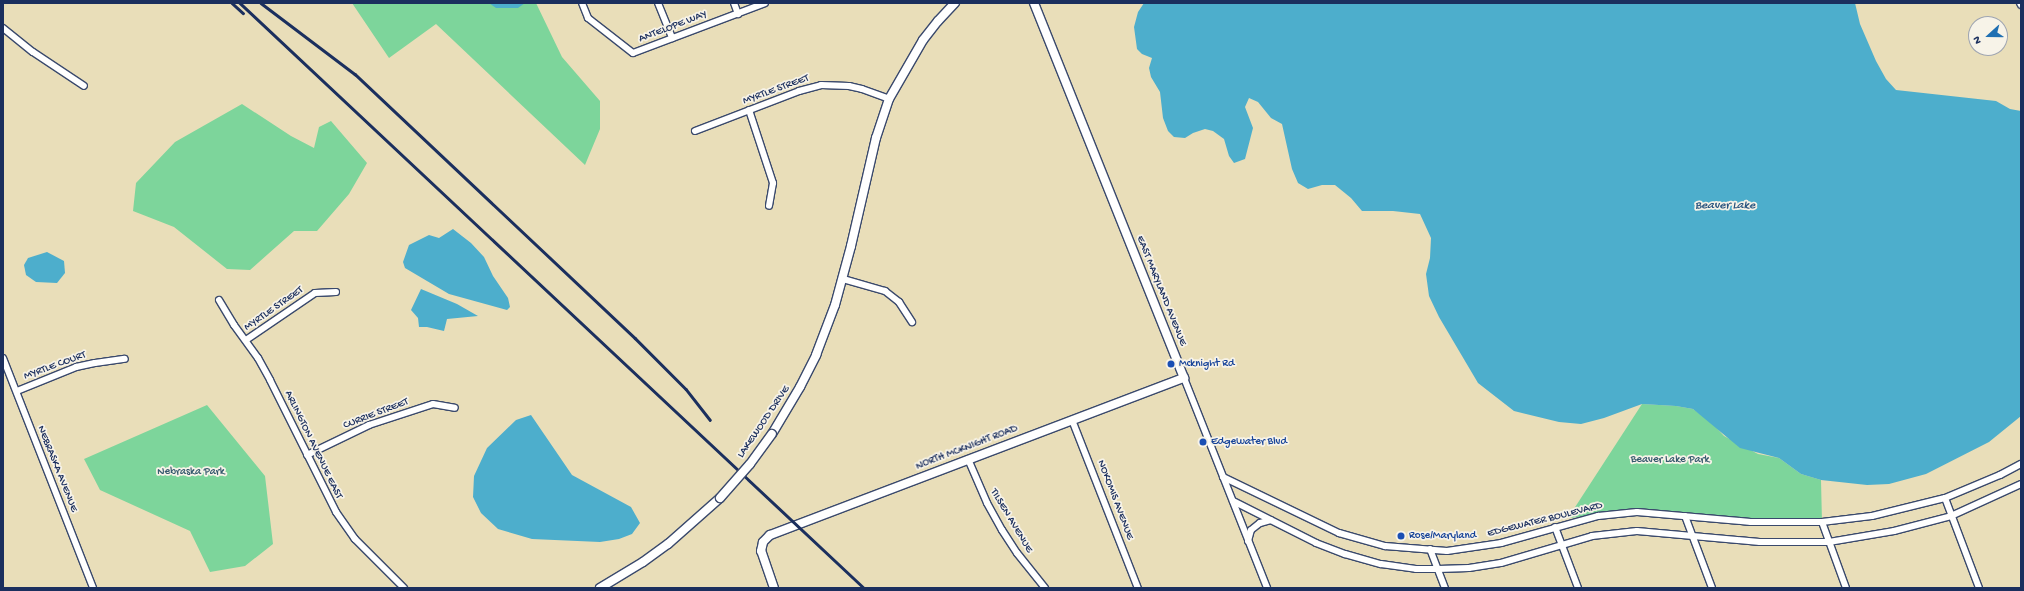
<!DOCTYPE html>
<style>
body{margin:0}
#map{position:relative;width:2024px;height:591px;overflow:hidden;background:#e9deb9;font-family:"Gochi Hand",sans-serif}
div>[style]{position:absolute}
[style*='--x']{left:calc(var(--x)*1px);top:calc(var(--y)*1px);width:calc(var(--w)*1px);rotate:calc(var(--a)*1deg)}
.green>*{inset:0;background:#7dd59b}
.water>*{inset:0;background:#4daecc}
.roads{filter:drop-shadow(1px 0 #3a496c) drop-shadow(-1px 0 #3a496c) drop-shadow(0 1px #3a496c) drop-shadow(0 -1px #3a496c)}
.minor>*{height:6px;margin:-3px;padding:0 3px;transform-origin:3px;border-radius:3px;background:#fff}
.tertiary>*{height:8px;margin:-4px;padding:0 4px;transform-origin:4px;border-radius:4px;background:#fff}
.rail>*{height:2.5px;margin:-1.25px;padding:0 1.25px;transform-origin:1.25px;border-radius:1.25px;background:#1b2f5e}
.bridges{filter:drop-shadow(1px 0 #3a496c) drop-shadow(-1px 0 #3a496c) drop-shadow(0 1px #3a496c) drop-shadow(0 -1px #3a496c)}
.tertiary-bridge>*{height:8px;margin:-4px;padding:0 4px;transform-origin:4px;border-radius:4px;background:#fff}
.dots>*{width:11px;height:11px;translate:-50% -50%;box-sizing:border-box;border:2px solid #f7f3e8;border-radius:50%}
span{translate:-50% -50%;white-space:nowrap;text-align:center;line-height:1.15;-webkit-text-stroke:3.5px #f7f3e8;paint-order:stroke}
.street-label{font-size:11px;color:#1b2f5e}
.transit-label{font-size:11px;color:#164399}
.left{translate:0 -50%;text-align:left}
.park-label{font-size:11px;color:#34586d}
.water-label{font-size:12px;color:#2a557f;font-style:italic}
.frame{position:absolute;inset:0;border:4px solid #1b2f5e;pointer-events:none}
.north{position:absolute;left:1968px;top:16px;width:40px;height:40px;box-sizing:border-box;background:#f7f3e8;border:1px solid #9fa5b1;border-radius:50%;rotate:249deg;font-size:11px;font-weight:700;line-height:16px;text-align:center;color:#1b2f5e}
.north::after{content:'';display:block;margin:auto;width:14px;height:18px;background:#1f6fb2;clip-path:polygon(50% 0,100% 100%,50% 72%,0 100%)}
</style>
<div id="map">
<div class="green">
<div style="clip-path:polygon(352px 3px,536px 3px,562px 57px,600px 101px,600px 129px,585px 165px,436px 24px,389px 58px)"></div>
<div style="clip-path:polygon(242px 104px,291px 136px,314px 148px,319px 127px,331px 121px,367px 163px,349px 194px,317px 231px,294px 231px,250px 270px,227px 269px,174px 227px,133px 211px,136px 183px,175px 142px)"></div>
<div style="clip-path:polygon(1642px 404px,1676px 406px,1693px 409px,1711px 422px,1724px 436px,1758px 454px,1779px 458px,1801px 474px,1821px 480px,1822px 522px,1751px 522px,1637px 512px,1568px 518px)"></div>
<div style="clip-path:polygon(207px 405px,265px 476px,273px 544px,245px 566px,210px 572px,190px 531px,100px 490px,84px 459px)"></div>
</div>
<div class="water">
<div style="clip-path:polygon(489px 3px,525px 3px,518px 8px,496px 8px)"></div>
<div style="clip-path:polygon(1144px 3px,1855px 3px,1860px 24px,1876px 61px,1886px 79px,1896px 90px,1996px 101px,2010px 109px,2021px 111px,2021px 416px,1989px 442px,1926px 474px,1889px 484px,1867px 485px,1821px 480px,1801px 474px,1779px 458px,1740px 448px,1693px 409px,1676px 406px,1642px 404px,1604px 418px,1581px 424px,1559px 422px,1514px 411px,1478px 383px,1439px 317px,1429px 296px,1426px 274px,1430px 258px,1431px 238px,1420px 214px,1393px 211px,1362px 211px,1351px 198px,1335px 185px,1322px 185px,1308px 189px,1298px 183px,1292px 169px,1282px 124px,1271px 118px,1258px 102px,1249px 98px,1245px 107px,1253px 128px,1245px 159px,1234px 163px,1229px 156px,1224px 139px,1213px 131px,1205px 129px,1193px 133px,1185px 138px,1174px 137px,1168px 131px,1163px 118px,1160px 92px,1151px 77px,1149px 68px,1152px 58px,1142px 54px,1137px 49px,1134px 27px,1138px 12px)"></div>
<div style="clip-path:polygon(453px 229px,471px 243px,484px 257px,493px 276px,508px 298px,510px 307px,507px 310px,449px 294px,405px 268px,403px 262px,409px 245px,429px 235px,439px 238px)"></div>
<div style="clip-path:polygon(47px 252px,64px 261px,65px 273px,57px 283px,36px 282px,26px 275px,24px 265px,28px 258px)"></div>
<div style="clip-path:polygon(421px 289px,457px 304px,478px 316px,447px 319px,444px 331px,427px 327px,419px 327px,418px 318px,411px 310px)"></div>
<div style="clip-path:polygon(531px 415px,572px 475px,631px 507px,640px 523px,632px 534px,619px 539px,600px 542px,532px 539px,498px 529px,481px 513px,473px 497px,474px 476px,487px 448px,516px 420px)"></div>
</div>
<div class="roads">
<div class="minor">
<div style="--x:582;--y:3;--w:16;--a:68"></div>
<div style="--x:588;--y:18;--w:57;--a:37.9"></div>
<div style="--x:633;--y:53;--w:141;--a:-20.7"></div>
<div style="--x:658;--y:3;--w:38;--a:68"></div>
<div style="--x:734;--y:3;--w:12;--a:70"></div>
<div style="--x:2020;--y:3;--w:2;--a:63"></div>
<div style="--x:3;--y:28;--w:38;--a:39"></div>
<div style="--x:33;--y:52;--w:61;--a:33.7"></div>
<div style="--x:749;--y:110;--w:77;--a:71.8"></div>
<div style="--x:773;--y:183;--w:23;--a:100"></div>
<div style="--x:695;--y:131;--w:111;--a:-21"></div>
<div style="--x:799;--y:91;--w:23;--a:-15"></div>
<div style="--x:821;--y:85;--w:28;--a:2"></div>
<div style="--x:849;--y:86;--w:13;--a:13"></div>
<div style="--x:862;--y:89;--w:29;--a:20"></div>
<div style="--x:843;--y:279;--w:44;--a:15.9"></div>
<div style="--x:885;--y:291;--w:18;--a:38"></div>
<div style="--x:899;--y:302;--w:24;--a:57"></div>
<div style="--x:219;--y:300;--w:29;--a:59"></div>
<div style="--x:234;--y:325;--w:41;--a:54"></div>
<div style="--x:258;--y:358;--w:25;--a:61"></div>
<div style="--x:270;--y:380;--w:148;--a:63.4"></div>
<div style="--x:336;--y:512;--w:33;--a:55"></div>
<div style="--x:355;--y:539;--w:69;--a:45"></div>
<div style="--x:246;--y:340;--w:83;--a:-34.3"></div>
<div style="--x:315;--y:293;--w:21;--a:-3"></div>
<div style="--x:3;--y:358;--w:247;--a:68.6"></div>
<div style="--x:1184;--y:378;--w:226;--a:68.4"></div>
<div style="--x:17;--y:391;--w:64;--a:-22.1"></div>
<div style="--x:76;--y:367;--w:19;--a:-12"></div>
<div style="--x:95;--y:363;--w:30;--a:-8"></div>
<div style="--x:1072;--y:420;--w:180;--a:68.6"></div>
<div style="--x:307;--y:455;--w:69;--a:-25.8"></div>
<div style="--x:369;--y:425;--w:67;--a:-18.2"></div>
<div style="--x:433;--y:404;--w:22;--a:10"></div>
<div style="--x:968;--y:459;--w:48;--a:66.6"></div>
<div style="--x:987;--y:503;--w:31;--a:61"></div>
<div style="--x:1002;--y:530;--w:27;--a:57"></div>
<div style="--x:1017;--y:553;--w:45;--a:51.3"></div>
<div style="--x:1223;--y:477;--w:129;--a:25.8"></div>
<div style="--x:1339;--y:533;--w:48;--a:15.8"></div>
<div style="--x:1385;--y:546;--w:62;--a:4.6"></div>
<div style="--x:1447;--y:551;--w:55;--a:-8.4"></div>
<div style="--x:1501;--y:543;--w:101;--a:-15.6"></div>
<div style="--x:1598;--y:516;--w:39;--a:-6"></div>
<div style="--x:1637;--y:512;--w:114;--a:5"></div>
<div style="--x:1751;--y:522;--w:71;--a:0"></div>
<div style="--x:1822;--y:522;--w:50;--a:-6.8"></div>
<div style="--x:1872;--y:516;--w:75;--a:-13.9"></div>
<div style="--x:1945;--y:498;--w:60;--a:-22.7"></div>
<div style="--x:2000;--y:475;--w:24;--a:-28"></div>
<div style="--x:1945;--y:498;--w:96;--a:69.3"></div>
<div style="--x:1233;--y:501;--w:93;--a:26.8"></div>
<div style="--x:1316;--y:543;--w:31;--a:21"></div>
<div style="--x:1345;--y:554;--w:37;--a:16"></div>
<div style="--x:1381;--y:564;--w:35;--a:8"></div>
<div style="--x:1416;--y:569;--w:22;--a:0"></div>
<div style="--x:1438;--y:569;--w:31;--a:-2"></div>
<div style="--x:1469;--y:568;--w:32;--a:-9"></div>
<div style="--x:1501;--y:563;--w:95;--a:-16.5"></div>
<div style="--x:1592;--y:536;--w:45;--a:-6.3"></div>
<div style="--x:1637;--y:531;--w:123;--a:5.1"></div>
<div style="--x:1760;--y:542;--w:69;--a:0"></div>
<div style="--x:1829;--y:542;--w:66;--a:-9.6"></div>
<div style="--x:1894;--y:531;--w:59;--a:-14.7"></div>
<div style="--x:1951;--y:516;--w:77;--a:-24.6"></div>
<div style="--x:1685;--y:516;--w:77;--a:69.4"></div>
<div style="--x:1822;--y:522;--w:70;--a:70"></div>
<div style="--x:1555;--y:527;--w:65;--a:69.3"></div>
<div style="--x:1248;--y:541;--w:11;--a:-75"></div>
<div style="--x:1251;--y:530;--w:11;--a:-38"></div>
<div style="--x:1260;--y:523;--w:11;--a:-15"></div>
<div style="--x:1430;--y:549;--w:42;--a:69"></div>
</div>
<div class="tertiary">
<div style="--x:772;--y:434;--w:55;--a:-59.2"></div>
<div style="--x:800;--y:387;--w:36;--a:-63"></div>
<div style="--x:816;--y:355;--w:53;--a:-69.2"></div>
<div style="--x:835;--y:305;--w:61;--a:-74.8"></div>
<div style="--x:851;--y:246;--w:111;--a:-77"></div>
<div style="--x:876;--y:138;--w:41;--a:-71.6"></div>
<div style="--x:889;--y:99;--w:68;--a:-60"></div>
<div style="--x:923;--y:40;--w:24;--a:-52"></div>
<div style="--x:938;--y:21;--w:25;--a:-47"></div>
<div style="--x:600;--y:588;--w:50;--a:-31.2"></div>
<div style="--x:643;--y:562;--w:31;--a:-36"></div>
<div style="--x:668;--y:544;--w:69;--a:-41.5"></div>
<div style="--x:774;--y:588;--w:39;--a:-109"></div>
<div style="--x:761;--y:551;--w:9;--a:-77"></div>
<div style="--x:763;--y:542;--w:10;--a:-45"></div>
<div style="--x:770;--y:535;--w:443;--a:-20.8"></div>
<div style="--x:1184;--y:378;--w:404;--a:-111.8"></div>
</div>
</div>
<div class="rail">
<div style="--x:232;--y:3;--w:15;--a:42"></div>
<div style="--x:240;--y:3;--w:855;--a:43.15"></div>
<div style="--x:261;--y:3;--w:118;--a:37.1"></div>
<div style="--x:355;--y:74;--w:385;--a:43.3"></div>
<div style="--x:635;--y:338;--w:72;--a:45"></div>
<div style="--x:686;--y:389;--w:39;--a:52"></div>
</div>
<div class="bridges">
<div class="tertiary-bridge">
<div style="--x:720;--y:498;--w:45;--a:-48.6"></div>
<div style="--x:750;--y:464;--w:37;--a:-54"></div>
</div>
</div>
<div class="dots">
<div style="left:1171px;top:364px;background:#1a4fb4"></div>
<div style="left:1203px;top:442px;background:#1a4fb4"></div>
<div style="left:1401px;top:536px;background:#1a4fb4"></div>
</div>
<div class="street-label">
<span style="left:673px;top:27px;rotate:-21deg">ANTELOPE WAY</span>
<span style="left:776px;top:90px;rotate:-20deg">MYRTLE STREET</span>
<span style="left:1161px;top:291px;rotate:68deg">EAST MARYLAND AVENUE</span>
<span style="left:274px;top:309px;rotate:-35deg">MYRTLE STREET</span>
<span style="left:55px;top:366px;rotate:-20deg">MYRTLE COURT</span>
<span style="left:376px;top:414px;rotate:-21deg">CURRIE STREET</span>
<span style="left:764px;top:422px;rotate:-56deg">LAKEWOOD DRIVE</span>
<span style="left:313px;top:445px;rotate:64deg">ARLINGTON AVENUE EAST</span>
<span style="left:967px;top:448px;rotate:-21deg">NORTH MCKNIGHT ROAD</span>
<span style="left:57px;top:469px;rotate:68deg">NEBRASKA AVENUE</span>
<span style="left:1115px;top:500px;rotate:69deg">NOKOMIS AVENUE</span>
<span style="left:1545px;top:520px;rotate:-14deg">EDGEWATER BOULEVARD</span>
<span style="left:1011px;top:521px;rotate:59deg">TILSEN AVENUE</span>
</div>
<div class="transit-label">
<span class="left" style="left:1179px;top:364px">Mcknight Rd</span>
<span class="left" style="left:1211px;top:442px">Edgewater Blvd</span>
<span class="left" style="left:1409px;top:536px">Rose/Maryland</span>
</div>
<div class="park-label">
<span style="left:1670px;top:460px">Beaver Lake Park</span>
<span style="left:191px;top:472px">Nebraska Park</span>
</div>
<div class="water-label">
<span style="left:1725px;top:207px">Beaver Lake</span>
</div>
<div class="frame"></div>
<div class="north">N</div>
</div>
